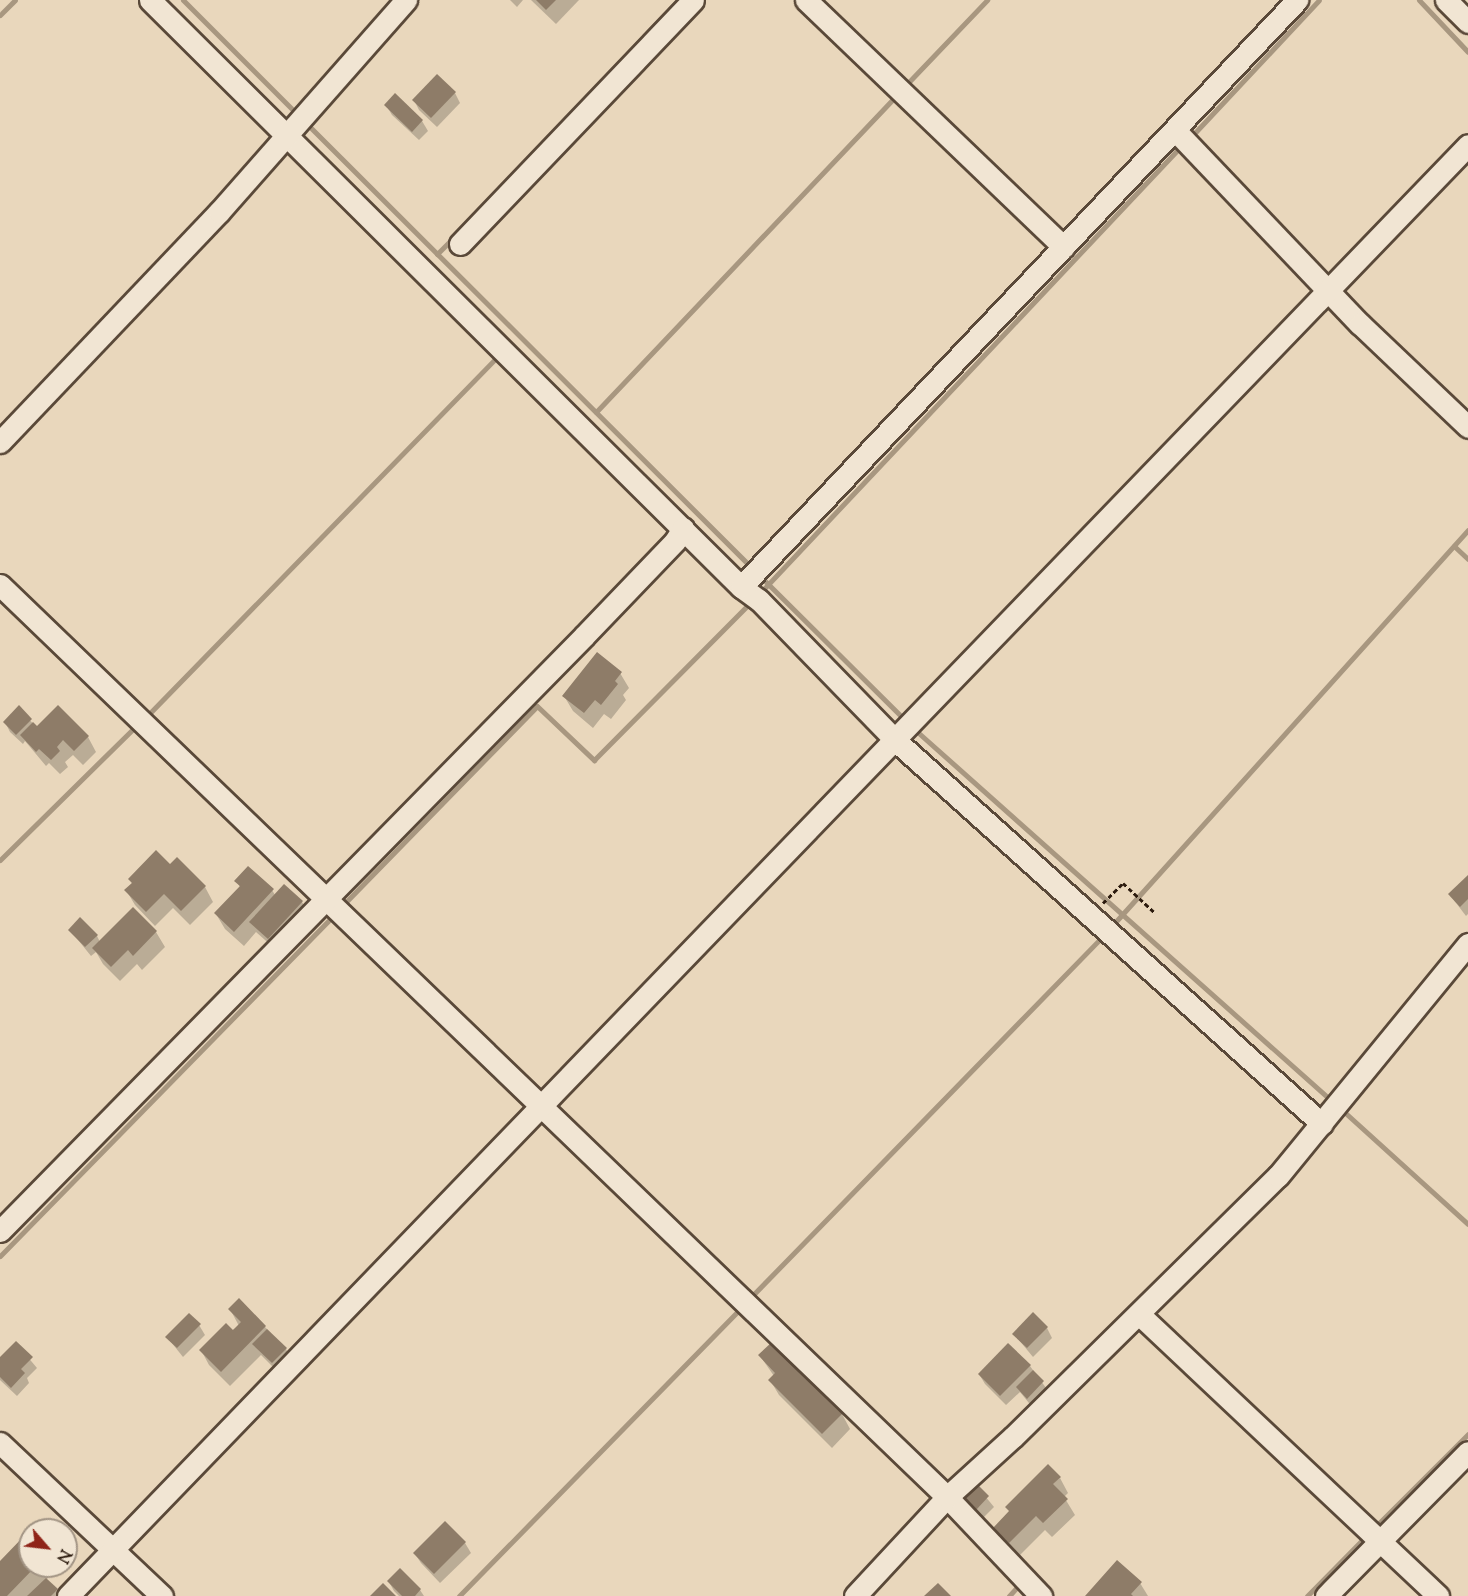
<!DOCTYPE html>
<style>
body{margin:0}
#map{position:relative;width:1468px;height:1596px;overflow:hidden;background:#e9d7bc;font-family:"Sorts Mill Goudy",serif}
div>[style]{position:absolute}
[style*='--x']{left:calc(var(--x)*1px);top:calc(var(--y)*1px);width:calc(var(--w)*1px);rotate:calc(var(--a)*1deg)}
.shadow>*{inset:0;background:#0003}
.stream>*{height:5px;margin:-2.5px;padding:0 2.5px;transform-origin:2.5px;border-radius:2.5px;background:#a89780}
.building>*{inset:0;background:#8e7c68}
.path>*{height:3px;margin-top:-1.5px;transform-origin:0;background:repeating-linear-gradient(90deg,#2b1a0d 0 4.5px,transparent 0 7.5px)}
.roads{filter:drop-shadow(2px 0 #5a4939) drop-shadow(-2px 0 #5a4939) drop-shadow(0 2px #5a4939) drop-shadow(0 -2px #5a4939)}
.street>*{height:21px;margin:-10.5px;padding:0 10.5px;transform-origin:10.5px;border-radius:10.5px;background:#f1e5d3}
span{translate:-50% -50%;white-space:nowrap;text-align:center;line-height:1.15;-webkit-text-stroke:4.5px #f1e5d3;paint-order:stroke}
.north{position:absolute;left:18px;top:1518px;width:60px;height:60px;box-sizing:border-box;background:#f1e5d3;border:2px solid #a29484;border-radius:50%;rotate:118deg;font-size:16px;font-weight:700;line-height:24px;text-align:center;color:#2b1a0d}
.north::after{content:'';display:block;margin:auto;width:21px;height:27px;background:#8f2418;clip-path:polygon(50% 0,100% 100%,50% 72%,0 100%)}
</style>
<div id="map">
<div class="shadow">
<div style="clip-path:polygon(510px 0,523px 0,517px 7px)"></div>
<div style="clip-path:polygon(531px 0,579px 0,556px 24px)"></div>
<div style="clip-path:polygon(455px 93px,460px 103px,437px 127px,419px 110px,414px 100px)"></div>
<div style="clip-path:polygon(395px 95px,422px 121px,428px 131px,419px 140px,392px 115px,386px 105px)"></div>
<div style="clip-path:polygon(620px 673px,629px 688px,623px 695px,626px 700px,611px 719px,604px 714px,593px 728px,573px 711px,564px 696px)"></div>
<div style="clip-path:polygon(19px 708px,37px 728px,88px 737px,96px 752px,83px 765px,73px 755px,65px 762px,68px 767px,60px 774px,49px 763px,46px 766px,25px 741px,23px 744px,10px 732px,5px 722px)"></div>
<div style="clip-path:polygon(170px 867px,205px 887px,213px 902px,190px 925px,173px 908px,155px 926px,135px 905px,126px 890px,132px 883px,130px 879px)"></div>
<div style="clip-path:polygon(1468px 877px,1468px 914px,1466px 916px,1450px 895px)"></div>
<div style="clip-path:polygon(236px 881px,272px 890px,275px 895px,302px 902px,307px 911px,274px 948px,256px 932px,244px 946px,225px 929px,216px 914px,240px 887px)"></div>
<div style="clip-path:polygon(70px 930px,97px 936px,100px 942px,156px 932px,165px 947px,142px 970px,137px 964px,120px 981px,103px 964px,96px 952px,91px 956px)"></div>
<div style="clip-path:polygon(230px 1309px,265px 1327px,286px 1349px,291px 1359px,278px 1372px,261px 1355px,230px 1386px,209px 1365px,201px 1350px,239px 1326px)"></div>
<div style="clip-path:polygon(199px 1325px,205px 1335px,183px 1357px,167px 1337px)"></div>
<div style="clip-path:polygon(1047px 1328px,1052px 1338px,1033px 1357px,1014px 1334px)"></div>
<div style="clip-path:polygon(16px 1343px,37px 1368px,27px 1378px,29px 1383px,17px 1396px,0 1380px,0 1359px)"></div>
<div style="clip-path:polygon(1008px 1345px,1030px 1366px,1049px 1392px,1033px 1408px,1020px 1392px,1006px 1405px,985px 1384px,979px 1374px)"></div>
<div style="clip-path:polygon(760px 1356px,842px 1414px,850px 1429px,832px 1448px,779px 1395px,770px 1380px,774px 1376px)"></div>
<div style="clip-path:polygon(1060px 1478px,1068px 1493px,1064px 1497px,1075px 1515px,1052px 1537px,1045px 1530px,1018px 1557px,1004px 1543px,995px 1528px)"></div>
<div style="clip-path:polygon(976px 1485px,994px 1507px,982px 1519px,965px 1497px)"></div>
<div style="clip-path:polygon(30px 1540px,30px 1566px,52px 1566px,54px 1571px,46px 1580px,60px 1596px,0 1596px,0 1563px)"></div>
<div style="clip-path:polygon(465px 1543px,471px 1553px,440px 1583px,421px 1563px,415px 1554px)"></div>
<div style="clip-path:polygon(400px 1570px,420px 1590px,424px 1596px,399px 1596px,394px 1591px,389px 1582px)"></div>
<div style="clip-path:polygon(1140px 1583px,1148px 1596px,1087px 1596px)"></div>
</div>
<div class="stream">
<div style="--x:183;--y:0;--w:164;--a:45"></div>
<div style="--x:1419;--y:0;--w:71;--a:46.7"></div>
<div style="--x:0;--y:15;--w:21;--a:-45"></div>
<div style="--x:613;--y:69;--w:95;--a:-46.7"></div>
<div style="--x:903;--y:88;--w:122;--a:-46.3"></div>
<div style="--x:305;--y:122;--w:633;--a:44.94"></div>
<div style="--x:1189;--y:139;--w:190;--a:-46.9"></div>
<div style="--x:437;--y:254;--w:24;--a:-45"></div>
<div style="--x:596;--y:412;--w:437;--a:-46.5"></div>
<div style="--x:1454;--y:546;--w:19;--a:43"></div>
<div style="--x:760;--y:576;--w:206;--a:44.8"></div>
<div style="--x:758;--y:595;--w:618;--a:-46.7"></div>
<div style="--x:144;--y:719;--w:510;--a:-45.72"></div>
<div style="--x:913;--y:728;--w:564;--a:41.69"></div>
<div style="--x:0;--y:860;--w:192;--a:-44.6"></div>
<div style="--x:340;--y:908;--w:282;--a:-45.7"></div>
<div style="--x:537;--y:706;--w:79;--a:43.5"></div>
<div style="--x:594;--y:760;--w:224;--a:-45.2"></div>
<div style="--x:1110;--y:928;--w:535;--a:-48.03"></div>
<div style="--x:1341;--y:1109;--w:171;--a:42.2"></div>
<div style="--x:0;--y:1256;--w:477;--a:-45.6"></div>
<div style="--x:748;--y:1300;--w:510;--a:-45.72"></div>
<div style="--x:1374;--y:1528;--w:133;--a:-45"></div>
<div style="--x:459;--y:1596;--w:404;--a:-45.6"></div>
<div style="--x:1009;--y:1596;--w:15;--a:-48"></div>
<div style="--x:1307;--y:1596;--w:86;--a:-45.5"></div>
</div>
<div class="building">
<div style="clip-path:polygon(536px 0,556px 0,546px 10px)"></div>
<div style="clip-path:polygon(437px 74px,456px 92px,431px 118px,412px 100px)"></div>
<div style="clip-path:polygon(395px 93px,423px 120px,412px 132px,384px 105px)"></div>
<div style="clip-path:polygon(597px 652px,622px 672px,615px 681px,618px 684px,601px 705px,595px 700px,584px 713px,562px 696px)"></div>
<div style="clip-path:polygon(19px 705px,32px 719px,16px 735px,3px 722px)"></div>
<div style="clip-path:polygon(58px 705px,89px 736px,74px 751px,63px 740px,57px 747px,60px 751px,51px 760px,39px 749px,36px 752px,20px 735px,33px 722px,37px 726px)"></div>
<div style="clip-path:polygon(156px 850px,170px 864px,177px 857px,206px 886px,181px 911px,164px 894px,146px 912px,124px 890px,132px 883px,128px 879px)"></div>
<div style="clip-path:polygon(248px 866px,274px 889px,234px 932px,214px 913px,240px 886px,234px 881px)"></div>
<div style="clip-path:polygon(1468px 875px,1468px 899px,1460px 907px,1448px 894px)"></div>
<div style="clip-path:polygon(284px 884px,303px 901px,268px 939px,249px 922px)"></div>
<div style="clip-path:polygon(133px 907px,157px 931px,133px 956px,128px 950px,111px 967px,92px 948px)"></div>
<div style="clip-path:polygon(80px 917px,98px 935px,85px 947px,68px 930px)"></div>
<div style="clip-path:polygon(239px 1298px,266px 1326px,221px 1372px,199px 1350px,226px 1323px,233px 1330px,241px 1322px,228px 1309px)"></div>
<div style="clip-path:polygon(1033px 1312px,1048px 1327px,1027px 1348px,1012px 1334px)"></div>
<div style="clip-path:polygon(189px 1313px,201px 1324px,177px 1348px,165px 1337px)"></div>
<div style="clip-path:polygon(267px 1329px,287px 1348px,272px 1363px,252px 1344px)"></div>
<div style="clip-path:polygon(16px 1341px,33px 1357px,21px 1369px,25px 1373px,11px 1388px,0 1377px,0 1357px)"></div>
<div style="clip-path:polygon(772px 1342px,843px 1413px,822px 1434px,768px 1380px,775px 1373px,758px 1355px)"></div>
<div style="clip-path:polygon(1008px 1343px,1031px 1365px,1000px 1396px,978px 1374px)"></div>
<div style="clip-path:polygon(1033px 1370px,1044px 1381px,1027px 1399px,1016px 1387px)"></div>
<div style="clip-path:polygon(1048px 1464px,1061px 1477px,1053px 1484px,1068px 1499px,1043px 1523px,1036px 1516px,1009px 1543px,993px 1528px,1009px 1511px,1005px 1507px)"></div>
<div style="clip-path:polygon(976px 1483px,989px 1496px,976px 1510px,963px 1497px)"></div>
<div style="clip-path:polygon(445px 1521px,466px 1542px,434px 1574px,413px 1553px)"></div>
<div style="clip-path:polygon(26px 1534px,30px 1538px,30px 1566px,36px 1566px,7px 1596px,0 1596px,0 1561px)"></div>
<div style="clip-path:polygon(1117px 1560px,1142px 1582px,1131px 1594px,1133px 1596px,1085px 1596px)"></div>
<div style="clip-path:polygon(400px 1568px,421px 1589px,415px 1596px,402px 1596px,387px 1581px)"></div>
<div style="clip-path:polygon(46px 1578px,58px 1589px,51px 1596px,27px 1596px)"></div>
<div style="clip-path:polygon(383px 1583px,396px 1596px,370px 1596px)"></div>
<div style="clip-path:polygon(938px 1583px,951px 1596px,924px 1596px)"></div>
</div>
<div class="path">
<div style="--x:1103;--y:903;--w:28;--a:-45"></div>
<div style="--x:1123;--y:883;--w:42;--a:43.1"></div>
</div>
<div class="roads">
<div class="street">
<div style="--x:150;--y:0;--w:833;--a:44.81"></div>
<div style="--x:741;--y:587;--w:22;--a:36"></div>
<div style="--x:759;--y:600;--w:195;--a:45.8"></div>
<div style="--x:895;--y:740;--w:574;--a:41.96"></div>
<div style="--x:806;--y:0;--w:357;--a:43.8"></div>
<div style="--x:1446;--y:0;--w:31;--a:45"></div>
<div style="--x:1175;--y:130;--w:268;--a:46.4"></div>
<div style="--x:1360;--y:324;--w:149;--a:43.6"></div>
<div style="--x:460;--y:244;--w:337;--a:-46.3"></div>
<div style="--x:0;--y:442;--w:318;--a:-46.4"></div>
<div style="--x:219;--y:212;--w:283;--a:-48.6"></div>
<div style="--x:0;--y:585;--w:1315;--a:43.92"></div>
<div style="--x:947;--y:1497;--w:137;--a:46.5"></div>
<div style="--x:741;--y:587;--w:809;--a:-46.55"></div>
<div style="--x:0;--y:1231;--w:834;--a:-45.53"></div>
<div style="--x:584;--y:636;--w:132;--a:-46.2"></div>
<div style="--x:675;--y:541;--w:15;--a:-58"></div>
<div style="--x:1139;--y:1314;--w:411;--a:43.3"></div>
<div style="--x:0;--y:1443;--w:223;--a:43.4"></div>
<div style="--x:68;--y:1596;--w:2016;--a:-46.02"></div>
<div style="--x:855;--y:1596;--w:135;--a:-47.1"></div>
<div style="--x:947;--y:1497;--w:89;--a:-42.3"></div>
<div style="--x:1013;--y:1437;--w:372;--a:-44.6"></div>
<div style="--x:1278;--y:1176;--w:300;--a:-50.7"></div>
<div style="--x:1326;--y:1596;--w:202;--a:-45.4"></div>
</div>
</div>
<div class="north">N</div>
</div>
